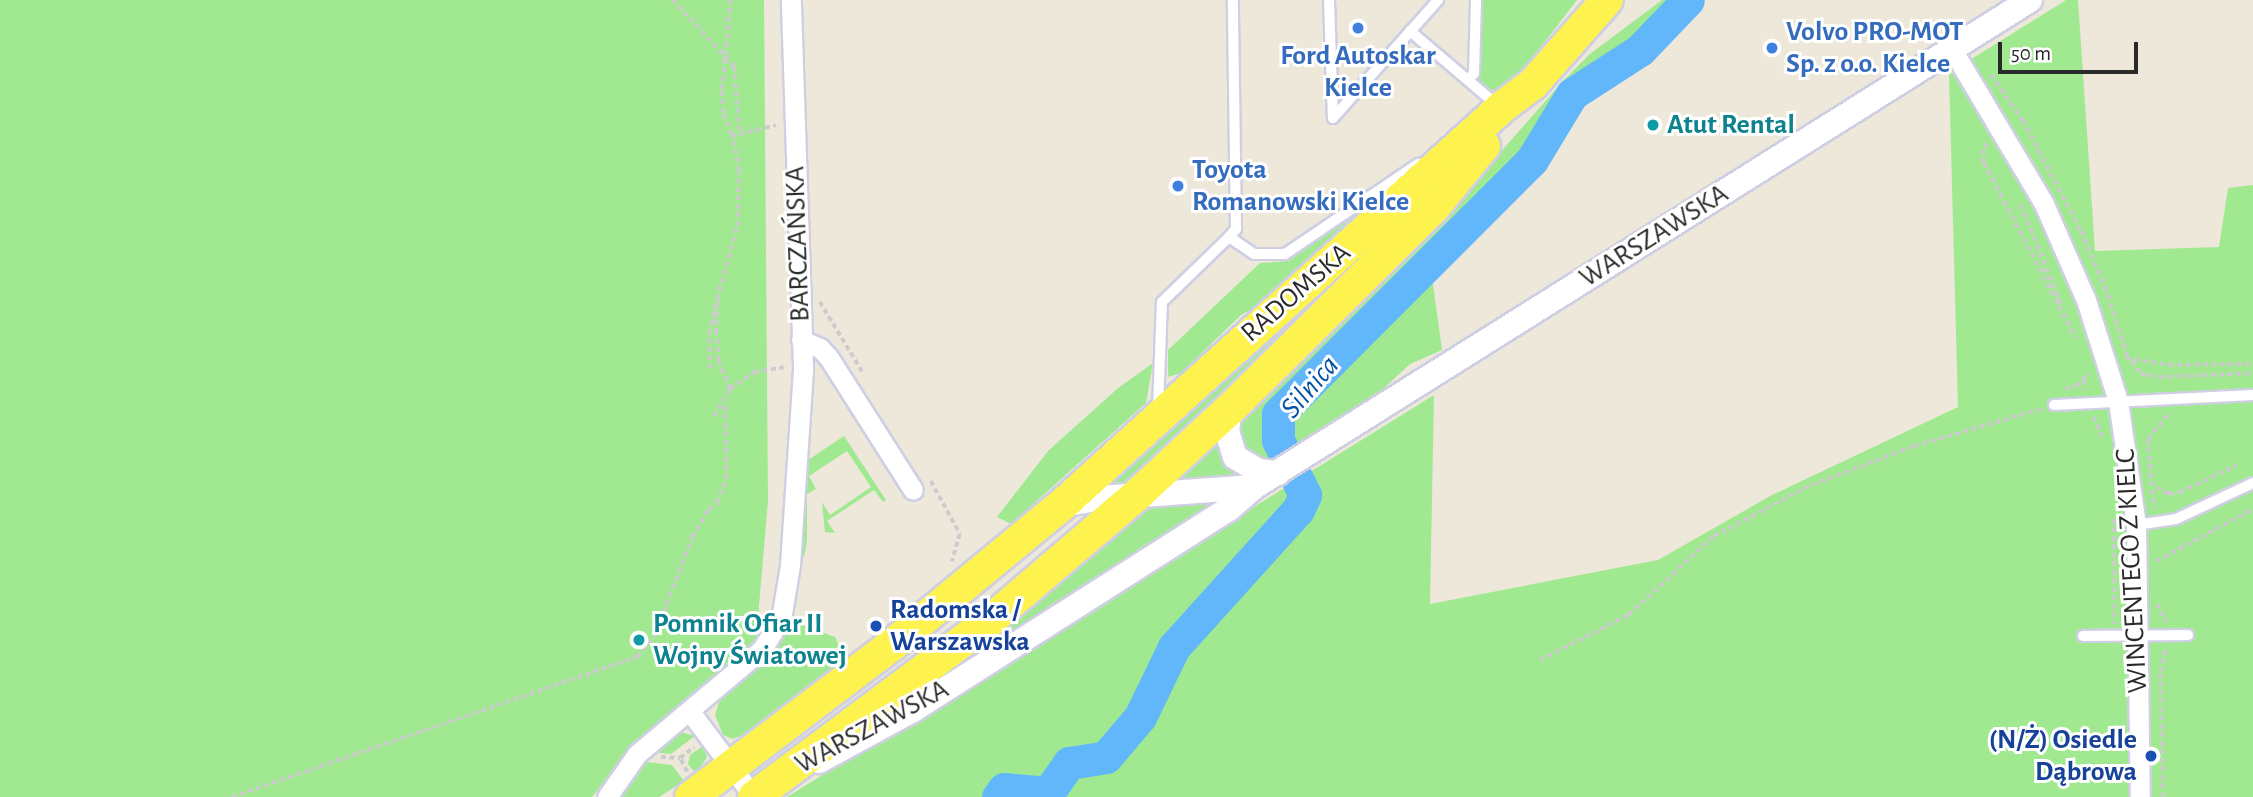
<!DOCTYPE html>
<meta charset="utf-8">
<style>
body{margin:0}
#map{position:relative;width:2253px;height:797px;overflow:hidden;background:#ede8da;font-family:"Alegreya Sans",sans-serif}
div>[style]{position:absolute}
[style*='--x']{left:calc(var(--x)*1px);top:calc(var(--y)*1px);width:calc(var(--w)*1px);rotate:calc(var(--a)*1deg)}
.green>*{inset:0;background:#a0e991}
.river>*{height:33px;margin:-16.5px;padding:0 16.5px;transform-origin:16.5px;border-radius:16.5px;background:#62b7fa}
.path>*{height:3.5px;margin-top:-1.75px;transform-origin:0;background:repeating-linear-gradient(90deg,#ccc 0 5px,transparent 0 8.5px)}
.roads{filter:drop-shadow(2px 0 #cfcfe4) drop-shadow(-2px 0 #cfcfe4) drop-shadow(0 2px #cfcfe4) drop-shadow(0 -2px #cfcfe4)}
.service>*{height:10px;margin:-5px;padding:0 5px;transform-origin:5px;border-radius:5px;background:#fff}
.minor>*{height:19px;margin:-9.5px;padding:0 9.5px;transform-origin:9.5px;border-radius:9.5px;background:#fff}
.tertiary>*{height:24px;margin:-12px;padding:0 12px;transform-origin:12px;border-radius:12px;background:#fff}
.primary>*{height:32px;margin:-16px;padding:0 16px;transform-origin:16px;border-radius:16px;background:#fef34e}
.dots>*{width:19px;height:19px;translate:-50% -50%;box-sizing:border-box;border:4px solid #fff;border-radius:50%}
span{translate:-50% -50%;white-space:nowrap;text-align:center;line-height:1.15;-webkit-text-stroke:6px #fff;paint-order:stroke}
.shop-label{font-size:28px;color:#366cbe;font-weight:700}
.left{translate:0 -50%;text-align:left}
.culture-label{font-size:28px;color:#0d838f;font-weight:700}
.street-label{font-size:28px;color:#2a2a2a}
.transit-label{font-size:28px;color:#164399;font-weight:700}
.right{translate:-100% -50%;text-align:right}
.water-label{font-size:30px;color:#0151a7;font-style:italic}
.scale{position:absolute;left:1998px;top:42px;width:140px;height:32px;box-sizing:border-box;border:4px solid #2a2a2a;border-top:0;padding-left:9px;font-size:21px;line-height:24px;white-space:nowrap;color:#2a2a2a;-webkit-text-stroke:5px #fff;paint-order:stroke}
</style>
<div id="map">
<div class="green">
<div style="clip-path:polygon(0 0,764px 0,768px 501px,756px 641px,632px 746px,592px 797px,0 797px)"></div>
<div style="clip-path:polygon(1474px 0,1577px 0,1517px 78px,1496px 91px,1476px 86px)"></div>
<div style="clip-path:polygon(1662px 0,1688px 0,1619px 74px,1589px 94px,1559px 129px,1536px 167px,1432px 277px,1442px 350px,1410px 364px,1372px 399px,1302px 443px,1269px 461px,1253px 459px,1239px 442px,1242px 421px,1249px 412px,1451px 208px,1565px 79px,1590px 54px)"></div>
<div style="clip-path:polygon(2066px 0,2078px 0,2095px 251px,2219px 247px,2228px 188px,2253px 185px,2253px 797px,787px 797px,1434px 395px,1430px 604px,1658px 560px,1772px 495px,1958px 407px,1949px 73px)"></div>
<div style="clip-path:polygon(1392px 191px,1266px 301px,1241px 315px,1181px 373px,1168px 377px,1168px 350px,1260px 263px,1288px 261px)"></div>
<div style="clip-path:polygon(1402px 217px,1230px 391px,1131px 481px,1101px 488px)"></div>
<div style="clip-path:polygon(1153px 363px,1146px 403px,1011px 524px,997px 517px,1048px 451px,1117px 389px)"></div>
<div style="clip-path:polygon(844px 436px,886px 500px,883px 502px,874px 490px,827px 521px,835px 533px,825px 532px,822px 502px,830px 515px,871px 487px,847px 451px,809px 476px,816px 489px,807px 494px,807px 541px,804px 557px,799px 557px,805px 462px)"></div>
<div style="clip-path:polygon(1218px 445px,1221px 457px,1241px 475px,1175px 484px)"></div>
<div style="clip-path:polygon(1225px 498px,972px 660px,966px 659px,1158px 502px)"></div>
<div style="clip-path:polygon(789px 620px,835px 637px,844px 658px,745px 734px,733px 739px,723px 735px,715px 715px,719px 702px,778px 647px)"></div>
<div style="clip-path:polygon(681px 732px,695px 736px,671px 754px,652px 752px)"></div>
<div style="clip-path:polygon(703px 746px,707px 757px,696px 774px,688px 764px,690px 755px)"></div>
<div style="clip-path:polygon(646px 762px,672px 765px,684px 781px,659px 797px,616px 797px)"></div>
</div>
<div class="river">
<div style="--x:998;--y:797;--w:10;--a:-53"></div>
<div style="--x:1004;--y:789;--w:44;--a:5.2"></div>
<div style="--x:1048;--y:793;--w:37;--a:-55"></div>
<div style="--x:1069;--y:763;--w:37;--a:-9"></div>
<div style="--x:1106;--y:757;--w:52;--a:-49.6"></div>
<div style="--x:1140;--y:717;--w:78;--a:-64.1"></div>
<div style="--x:1174;--y:647;--w:185;--a:-47.9"></div>
<div style="--x:1298;--y:510;--w:17;--a:-65"></div>
<div style="--x:1305;--y:495;--w:61;--a:-116.1"></div>
<div style="--x:1278;--y:440;--w:26;--a:-90"></div>
<div style="--x:1278;--y:414;--w:359;--a:-45"></div>
<div style="--x:1532;--y:160;--w:77;--a:-58.8"></div>
<div style="--x:1572;--y:94;--w:81;--a:-32.9"></div>
<div style="--x:1640;--y:50;--w:69;--a:-46.2"></div>
</div>
<div class="path">
<div style="--x:673;--y:0;--w:90;--a:47.3"></div>
<div style="--x:734;--y:66;--w:65;--a:84.7"></div>
<div style="--x:731;--y:0;--w:91;--a:95.6"></div>
<div style="--x:722;--y:91;--w:23;--a:85"></div>
<div style="--x:724;--y:114;--w:23;--a:70"></div>
<div style="--x:1991;--y:75;--w:55;--a:54.6"></div>
<div style="--x:2023;--y:120;--w:125;--a:62.4"></div>
<div style="--x:2081;--y:231;--w:69;--a:67.1"></div>
<div style="--x:2108;--y:295;--w:66;--a:72.4"></div>
<div style="--x:1988;--y:144;--w:8;--a:130"></div>
<div style="--x:1983;--y:150;--w:13;--a:86"></div>
<div style="--x:1984;--y:163;--w:198;--a:62.3"></div>
<div style="--x:2021;--y:205;--w:107;--a:68"></div>
<div style="--x:820;--y:302;--w:81;--a:58.7"></div>
<div style="--x:2126;--y:358;--w:44;--a:9.2"></div>
<div style="--x:2169;--y:365;--w:84;--a:-0.7"></div>
<div style="--x:2132;--y:361;--w:16;--a:55"></div>
<div style="--x:2141;--y:374;--w:19;--a:9"></div>
<div style="--x:2160;--y:377;--w:93;--a:-2.5"></div>
<div style="--x:710;--y:369;--w:35;--a:-92"></div>
<div style="--x:709;--y:334;--w:36;--a:-77"></div>
<div style="--x:2084;--y:380;--w:10;--a:79"></div>
<div style="--x:730;--y:389;--w:29;--a:-35"></div>
<div style="--x:754;--y:372;--w:30;--a:-9"></div>
<div style="--x:2065;--y:389;--w:11;--a:-15"></div>
<div style="--x:2076;--y:386;--w:19;--a:-43"></div>
<div style="--x:714;--y:416;--w:31;--a:-59"></div>
<div style="--x:730;--y:389;--w:30;--a:-113"></div>
<div style="--x:718;--y:361;--w:28;--a:-94"></div>
<div style="--x:716;--y:333;--w:34;--a:-88"></div>
<div style="--x:717;--y:299;--w:76;--a:-74.7"></div>
<div style="--x:737;--y:226;--w:55;--a:-87.9"></div>
<div style="--x:739;--y:171;--w:36;--a:-101"></div>
<div style="--x:732;--y:136;--w:45;--a:-14"></div>
<div style="--x:2094;--y:417;--w:21;--a:67"></div>
<div style="--x:2148;--y:439;--w:70;--a:85.1"></div>
<div style="--x:2148;--y:439;--w:33;--a:-51"></div>
<div style="--x:931;--y:481;--w:60;--a:61.3"></div>
<div style="--x:960;--y:534;--w:29;--a:106"></div>
<div style="--x:2157;--y:487;--w:14;--a:30"></div>
<div style="--x:2169;--y:494;--w:11;--a:-10"></div>
<div style="--x:2180;--y:492;--w:63;--a:-25.3"></div>
<div style="--x:2114;--y:519;--w:105;--a:89.5"></div>
<div style="--x:2156;--y:561;--w:110;--a:-28.2"></div>
<div style="--x:2157;--y:604;--w:21;--a:61"></div>
<div style="--x:1540;--y:660;--w:99;--a:-27.1"></div>
<div style="--x:1628;--y:615;--w:117;--a:-42.6"></div>
<div style="--x:1714;--y:536;--w:103;--a:-27.8"></div>
<div style="--x:1805;--y:488;--w:117;--a:-21.1"></div>
<div style="--x:1914;--y:446;--w:132;--a:-16.2"></div>
<div style="--x:661;--y:757;--w:19;--a:3"></div>
<div style="--x:687;--y:772;--w:16;--a:-117"></div>
<div style="--x:680;--y:758;--w:18;--a:-38"></div>
<div style="--x:232;--y:797;--w:429;--a:-19.1"></div>
<div style="--x:637;--y:657;--w:27;--a:-51"></div>
<div style="--x:654;--y:636;--w:106;--a:-69"></div>
<div style="--x:692;--y:537;--w:31;--a:-59"></div>
<div style="--x:708;--y:510;--w:11;--a:-38"></div>
<div style="--x:717;--y:503;--w:26;--a:-69"></div>
<div style="--x:726;--y:479;--w:77;--a:-90.7"></div>
<div style="--x:2163;--y:797;--w:125;--a:-91.4"></div>
<div style="--x:2160;--y:672;--w:25;--a:-76"></div>
</div>
<div class="roads">
<div class="service">
<div style="--x:1329;--y:0;--w:118;--a:88.1"></div>
<div style="--x:1333;--y:118;--w:158;--a:-48.3"></div>
<div style="--x:1410;--y:31;--w:116;--a:40.4"></div>
<div style="--x:1468;--y:80;--w:9;--a:-49"></div>
<div style="--x:1474;--y:73;--w:73;--a:-88.4"></div>
<div style="--x:1229;--y:237;--w:11;--a:-49"></div>
<div style="--x:1236;--y:229;--w:229;--a:-90.8"></div>
<div style="--x:2054;--y:405;--w:199;--a:-2.9"></div>
<div style="--x:1158;--y:409;--w:107;--a:-87.9"></div>
<div style="--x:1162;--y:302;--w:93;--a:-44.1"></div>
<div style="--x:1229;--y:237;--w:30;--a:34"></div>
<div style="--x:1254;--y:254;--w:31;--a:0"></div>
<div style="--x:1285;--y:254;--w:161;--a:-34.1"></div>
<div style="--x:2136;--y:525;--w:40;--a:-8.5"></div>
<div style="--x:2176;--y:519;--w:85;--a:-25.1"></div>
<div style="--x:2083;--y:636;--w:105;--a:-0.5"></div>
</div>
<div class="minor">
<div style="--x:1952;--y:49;--w:180;--a:59.3"></div>
<div style="--x:2044;--y:204;--w:105;--a:66.4"></div>
<div style="--x:2086;--y:300;--w:106;--a:72.4"></div>
<div style="--x:2118;--y:401;--w:125;--a:81.7"></div>
<div style="--x:2136;--y:525;--w:272;--a:89.2"></div>
<div style="--x:801;--y:340;--w:21;--a:23"></div>
<div style="--x:820;--y:348;--w:13;--a:48"></div>
<div style="--x:829;--y:358;--w:156;--a:57.5"></div>
<div style="--x:691;--y:713;--w:105;--a:53.1"></div>
<div style="--x:607;--y:797;--w:52;--a:-55.1"></div>
<div style="--x:637;--y:754;--w:163;--a:-40"></div>
<div style="--x:762;--y:649;--w:36;--a:-58"></div>
<div style="--x:781;--y:619;--w:55;--a:-80.5"></div>
<div style="--x:790;--y:565;--w:198;--a:-86.2"></div>
<div style="--x:803;--y:367;--w:367;--a:-91.9"></div>
</div>
<div class="tertiary">
<div style="--x:1230;--y:409;--w:22;--a:98"></div>
<div style="--x:1227;--y:431;--w:27;--a:73"></div>
<div style="--x:1235;--y:457;--w:27;--a:31"></div>
<div style="--x:1258;--y:471;--w:20;--a:6"></div>
<div style="--x:1062;--y:505;--w:39;--a:-10"></div>
<div style="--x:1100;--y:498;--w:154;--a:-4.1"></div>
<div style="--x:819;--y:761;--w:107;--a:-28.5"></div>
<div style="--x:913;--y:710;--w:375;--a:-32.5"></div>
<div style="--x:1229;--y:509;--w:33;--a:-41"></div>
<div style="--x:1254;--y:487;--w:916;--a:-32.11"></div>
</div>
<div class="primary">
<div style="--x:691;--y:797;--w:252;--a:-37.1"></div>
<div style="--x:892;--y:645;--w:220;--a:-39.5"></div>
<div style="--x:1062;--y:505;--w:592;--a:-42.12"></div>
<div style="--x:1501;--y:108;--w:39;--a:-37"></div>
<div style="--x:1532;--y:85;--w:113;--a:-48.6"></div>
<div style="--x:754;--y:797;--w:299;--a:-36.8"></div>
<div style="--x:993;--y:618;--w:189;--a:-40.5"></div>
<div style="--x:1137;--y:495;--w:127;--a:-42.8"></div>
<div style="--x:1230;--y:409;--w:287;--a:-44.7"></div>
<div style="--x:1434;--y:207;--w:79;--a:-50.7"></div>
</div>
</div>
<div class="dots">
<div style="left:1358px;top:28px;background:#3f7fe0"></div>
<div style="left:1772px;top:48px;background:#3f7fe0"></div>
<div style="left:1653px;top:125px;background:#0f9aa8"></div>
<div style="left:1178px;top:186px;background:#3f7fe0"></div>
<div style="left:876px;top:626px;background:#1a4fb4"></div>
<div style="left:639px;top:640px;background:#0f9aa8"></div>
<div style="left:2151px;top:756px;background:#1a4fb4"></div>
</div>
<div class="shop-label">
<span class="left" style="left:1786px;top:48px">Volvo PRO-MOT<br>Sp. z o.o. Kielce</span>
<span style="left:1358px;top:72px">Ford Autoskar<br>Kielce</span>
<span class="left" style="left:1192px;top:186px">Toyota<br>Romanowski Kielce</span>
</div>
<div class="culture-label">
<span class="left" style="left:1667px;top:125px">Atut Rental</span>
<span class="left" style="left:653px;top:640px">Pomnik Ofiar II<br>Wojny Światowej</span>
</div>
<div class="street-label">
<span style="left:1654px;top:236px;rotate:-32deg">WARSZAWSKA</span>
<span style="left:798px;top:244px;rotate:-92deg">BARCZAŃSKA</span>
<span style="left:1296px;top:293px;rotate:-41deg">RADOMSKA</span>
<span style="left:2132px;top:571px;rotate:-93deg">WINCENTEGO Z KIELC</span>
<span style="left:872px;top:727px;rotate:-28deg">WARSZAWSKA</span>
</div>
<div class="transit-label">
<span class="left" style="left:890px;top:626px">Radomska /<br>Warszawska</span>
<span class="right" style="left:2137px;top:756px">(N/Ż) Osiedle<br>Dąbrowa</span>
</div>
<div class="water-label">
<span style="left:1310px;top:387px;rotate:-49deg">Silnica</span>
</div>
<div class="scale">50 m</div>
</div>
